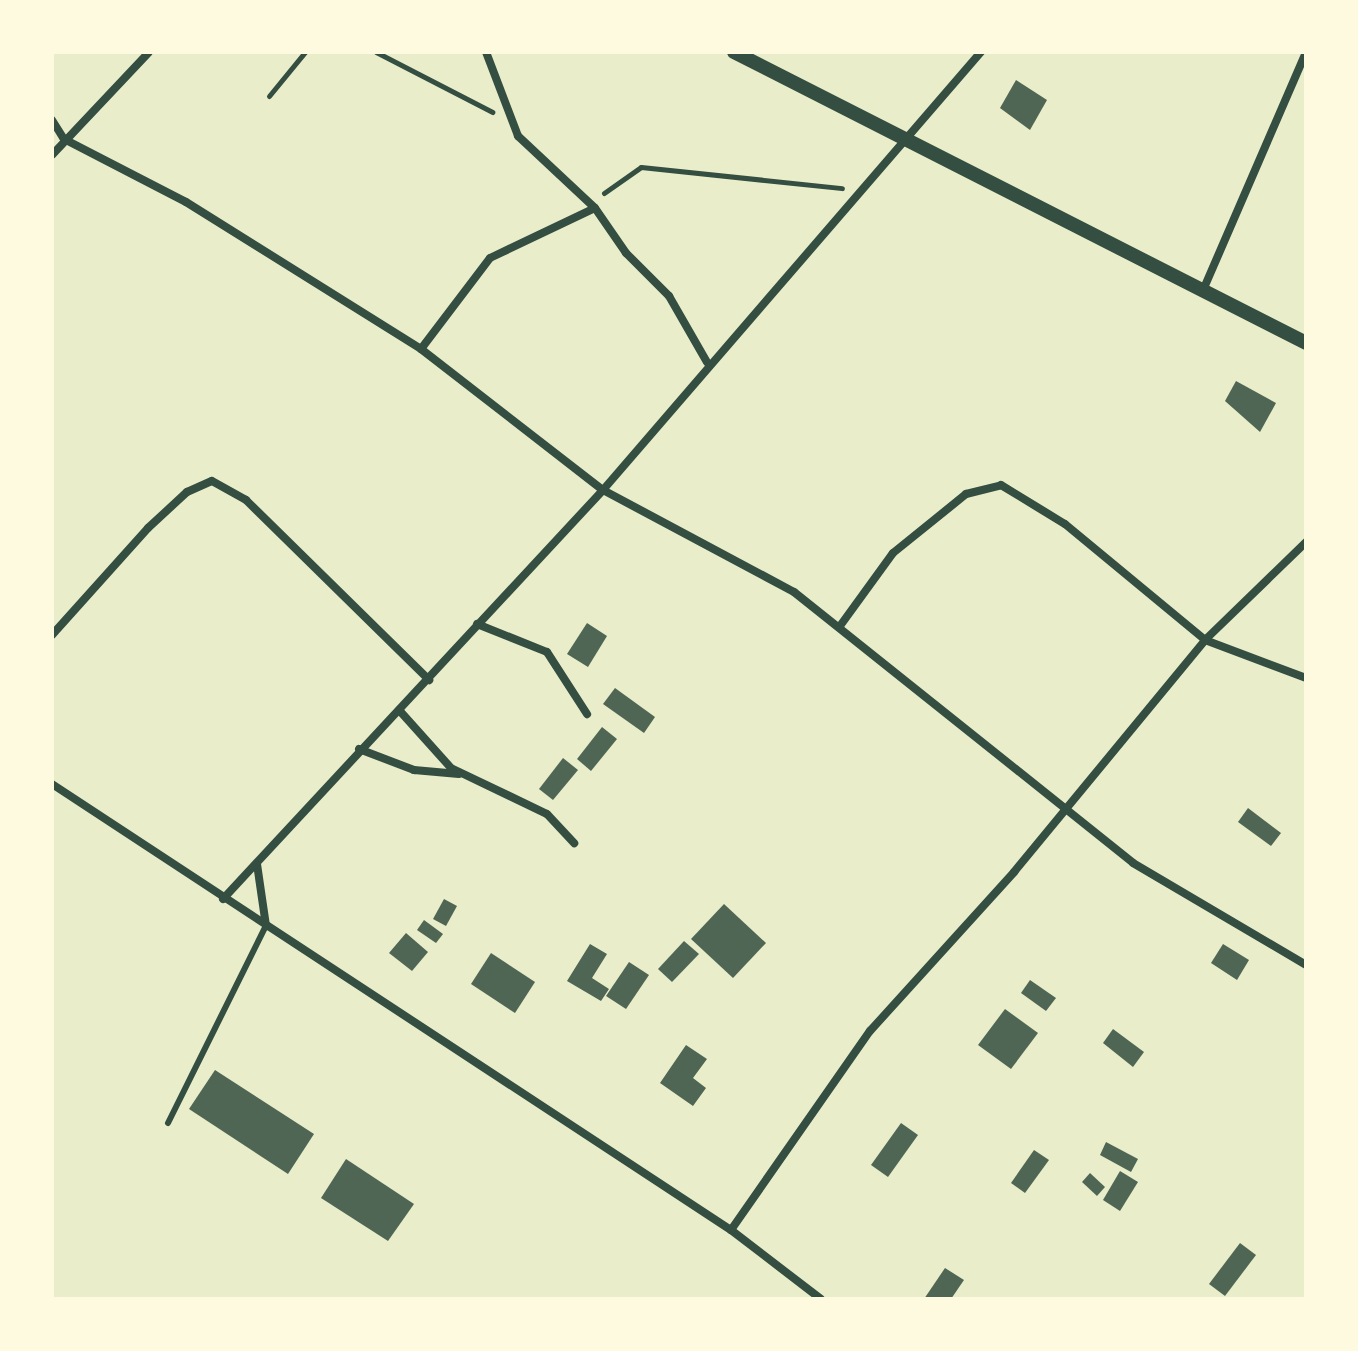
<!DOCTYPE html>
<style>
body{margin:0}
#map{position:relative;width:1358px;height:1351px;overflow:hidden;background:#e9edc9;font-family:"Nunito Sans",sans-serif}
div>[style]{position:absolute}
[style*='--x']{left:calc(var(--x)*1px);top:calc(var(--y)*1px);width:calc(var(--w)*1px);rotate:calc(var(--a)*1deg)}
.building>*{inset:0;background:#4f6655}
.path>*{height:5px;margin:-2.5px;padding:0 2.5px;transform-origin:2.5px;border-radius:2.5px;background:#344e41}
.service>*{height:6px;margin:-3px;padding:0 3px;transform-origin:3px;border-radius:3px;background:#344e41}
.minor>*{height:8px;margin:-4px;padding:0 4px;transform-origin:4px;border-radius:4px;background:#344e41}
.tertiary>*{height:14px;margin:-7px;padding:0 7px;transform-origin:7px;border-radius:7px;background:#344e41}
span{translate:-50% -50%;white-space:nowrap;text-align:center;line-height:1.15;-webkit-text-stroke:8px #fefae0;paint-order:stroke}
.frame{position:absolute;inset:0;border:54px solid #fefae0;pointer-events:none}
</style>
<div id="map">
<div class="building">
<div style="clip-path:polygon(1016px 80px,1047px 100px,1030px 130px,1000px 108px)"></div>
<div style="clip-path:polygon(1236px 381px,1276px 403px,1260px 432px,1225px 401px)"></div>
<div style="clip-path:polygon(587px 623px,607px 636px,588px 667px,567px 654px)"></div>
<div style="clip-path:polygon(615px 688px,655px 717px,644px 733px,603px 704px)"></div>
<div style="clip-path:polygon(602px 727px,617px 739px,591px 771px,577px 759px)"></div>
<div style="clip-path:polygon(563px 758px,578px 770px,553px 800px,539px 789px)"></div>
<div style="clip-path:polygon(1248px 808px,1281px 833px,1271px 846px,1238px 822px)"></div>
<div style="clip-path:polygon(444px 899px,457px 906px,446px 926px,433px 919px)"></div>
<div style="clip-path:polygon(724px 904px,766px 943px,733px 978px,691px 939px)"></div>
<div style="clip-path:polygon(424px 920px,443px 934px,436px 943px,417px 930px)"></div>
<div style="clip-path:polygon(406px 933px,428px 952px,412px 971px,389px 953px)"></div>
<div style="clip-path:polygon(684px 941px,699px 954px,672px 982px,658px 969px)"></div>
<div style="clip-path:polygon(590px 944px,607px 954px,592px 978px,609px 989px,601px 1001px,567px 981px)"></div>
<div style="clip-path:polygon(1223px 944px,1249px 960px,1237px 980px,1211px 963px)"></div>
<div style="clip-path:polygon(491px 953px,535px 982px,515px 1013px,471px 984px)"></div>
<div style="clip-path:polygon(629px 962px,649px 975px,626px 1009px,606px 996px)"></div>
<div style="clip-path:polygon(1030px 980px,1056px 998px,1046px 1011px,1021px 993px)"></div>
<div style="clip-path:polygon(1005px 1009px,1038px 1033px,1011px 1069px,978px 1045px)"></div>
<div style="clip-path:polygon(1113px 1029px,1144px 1052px,1133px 1067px,1103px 1043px)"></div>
<div style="clip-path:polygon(686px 1045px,707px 1059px,693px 1078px,706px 1088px,693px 1106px,660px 1083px)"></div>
<div style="clip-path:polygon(215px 1070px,314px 1134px,288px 1174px,189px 1109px)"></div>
<div style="clip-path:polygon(901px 1123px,918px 1135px,888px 1177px,871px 1165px)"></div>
<div style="clip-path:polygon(1106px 1142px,1138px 1159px,1131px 1172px,1100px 1155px)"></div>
<div style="clip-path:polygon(1034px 1150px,1049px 1160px,1025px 1193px,1011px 1183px)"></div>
<div style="clip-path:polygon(346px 1159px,414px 1204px,388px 1241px,321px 1198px)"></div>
<div style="clip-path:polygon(1120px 1171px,1138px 1182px,1120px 1211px,1103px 1200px)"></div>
<div style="clip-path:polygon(1090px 1173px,1105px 1187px,1097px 1196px,1082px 1182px)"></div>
<div style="clip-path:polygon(1240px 1243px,1256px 1255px,1225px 1296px,1209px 1284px)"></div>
<div style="clip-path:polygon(945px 1268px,964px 1280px,951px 1299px,924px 1299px)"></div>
</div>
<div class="path">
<div style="--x:376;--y:52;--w:131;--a:27.3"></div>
<div style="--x:269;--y:96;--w:57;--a:-50.7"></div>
<div style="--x:604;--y:193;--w:45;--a:-35.1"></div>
<div style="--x:641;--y:167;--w:202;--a:6"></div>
</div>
<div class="service">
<div style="--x:168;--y:1123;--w:220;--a:-63.6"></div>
</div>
<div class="minor">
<div style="--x:486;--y:52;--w:90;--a:69.1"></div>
<div style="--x:518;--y:136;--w:105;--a:43.1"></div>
<div style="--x:595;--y:208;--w:55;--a:55.4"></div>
<div style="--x:626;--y:253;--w:61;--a:45"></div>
<div style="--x:669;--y:296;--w:76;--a:60.1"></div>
<div style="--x:52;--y:120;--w:22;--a:58"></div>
<div style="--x:64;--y:139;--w:137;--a:27.3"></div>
<div style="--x:186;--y:202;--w:277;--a:32"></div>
<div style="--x:421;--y:349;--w:230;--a:37.8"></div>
<div style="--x:603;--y:490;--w:217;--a:28.1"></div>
<div style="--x:794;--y:592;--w:434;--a:38.6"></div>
<div style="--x:1133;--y:863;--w:201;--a:30.5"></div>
<div style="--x:52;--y:155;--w:141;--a:-46.7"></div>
<div style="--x:1204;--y:288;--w:257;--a:-66.6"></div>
<div style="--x:421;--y:349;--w:114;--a:-52.8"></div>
<div style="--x:490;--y:258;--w:116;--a:-25.5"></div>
<div style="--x:477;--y:624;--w:75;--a:21.8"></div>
<div style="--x:547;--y:652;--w:74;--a:57.2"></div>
<div style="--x:840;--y:626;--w:90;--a:-54"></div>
<div style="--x:893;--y:553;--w:94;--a:-38.9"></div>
<div style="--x:966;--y:494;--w:36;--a:-14"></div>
<div style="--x:1001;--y:485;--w:75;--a:31.4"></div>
<div style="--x:1065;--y:524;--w:182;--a:39.6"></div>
<div style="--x:1205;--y:640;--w:108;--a:20.6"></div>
<div style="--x:52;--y:635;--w:144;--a:-48.1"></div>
<div style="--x:148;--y:528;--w:53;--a:-42.7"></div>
<div style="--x:187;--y:492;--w:27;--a:-24"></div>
<div style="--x:212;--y:481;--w:39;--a:29"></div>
<div style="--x:246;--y:500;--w:257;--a:44.5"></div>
<div style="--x:399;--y:710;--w:78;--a:48.1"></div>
<div style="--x:451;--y:768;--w:106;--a:25.6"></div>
<div style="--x:547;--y:814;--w:40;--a:47"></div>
<div style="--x:359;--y:749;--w:59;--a:20.9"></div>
<div style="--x:414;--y:770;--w:45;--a:5.1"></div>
<div style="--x:52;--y:784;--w:812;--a:33.3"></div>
<div style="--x:731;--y:1230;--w:113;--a:37.5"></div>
<div style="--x:257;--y:864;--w:63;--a:81.7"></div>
<div style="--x:223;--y:899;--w:558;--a:-47.1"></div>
<div style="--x:603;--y:490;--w:579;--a:-49.21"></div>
<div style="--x:731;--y:1230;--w:243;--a:-55.1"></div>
<div style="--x:870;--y:1031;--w:215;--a:-47.8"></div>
<div style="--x:1014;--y:872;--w:301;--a:-50.5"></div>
<div style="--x:1205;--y:640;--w:141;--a:-44.1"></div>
</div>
<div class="tertiary">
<div style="--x:734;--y:52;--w:642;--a:26.96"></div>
</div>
<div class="frame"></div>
</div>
